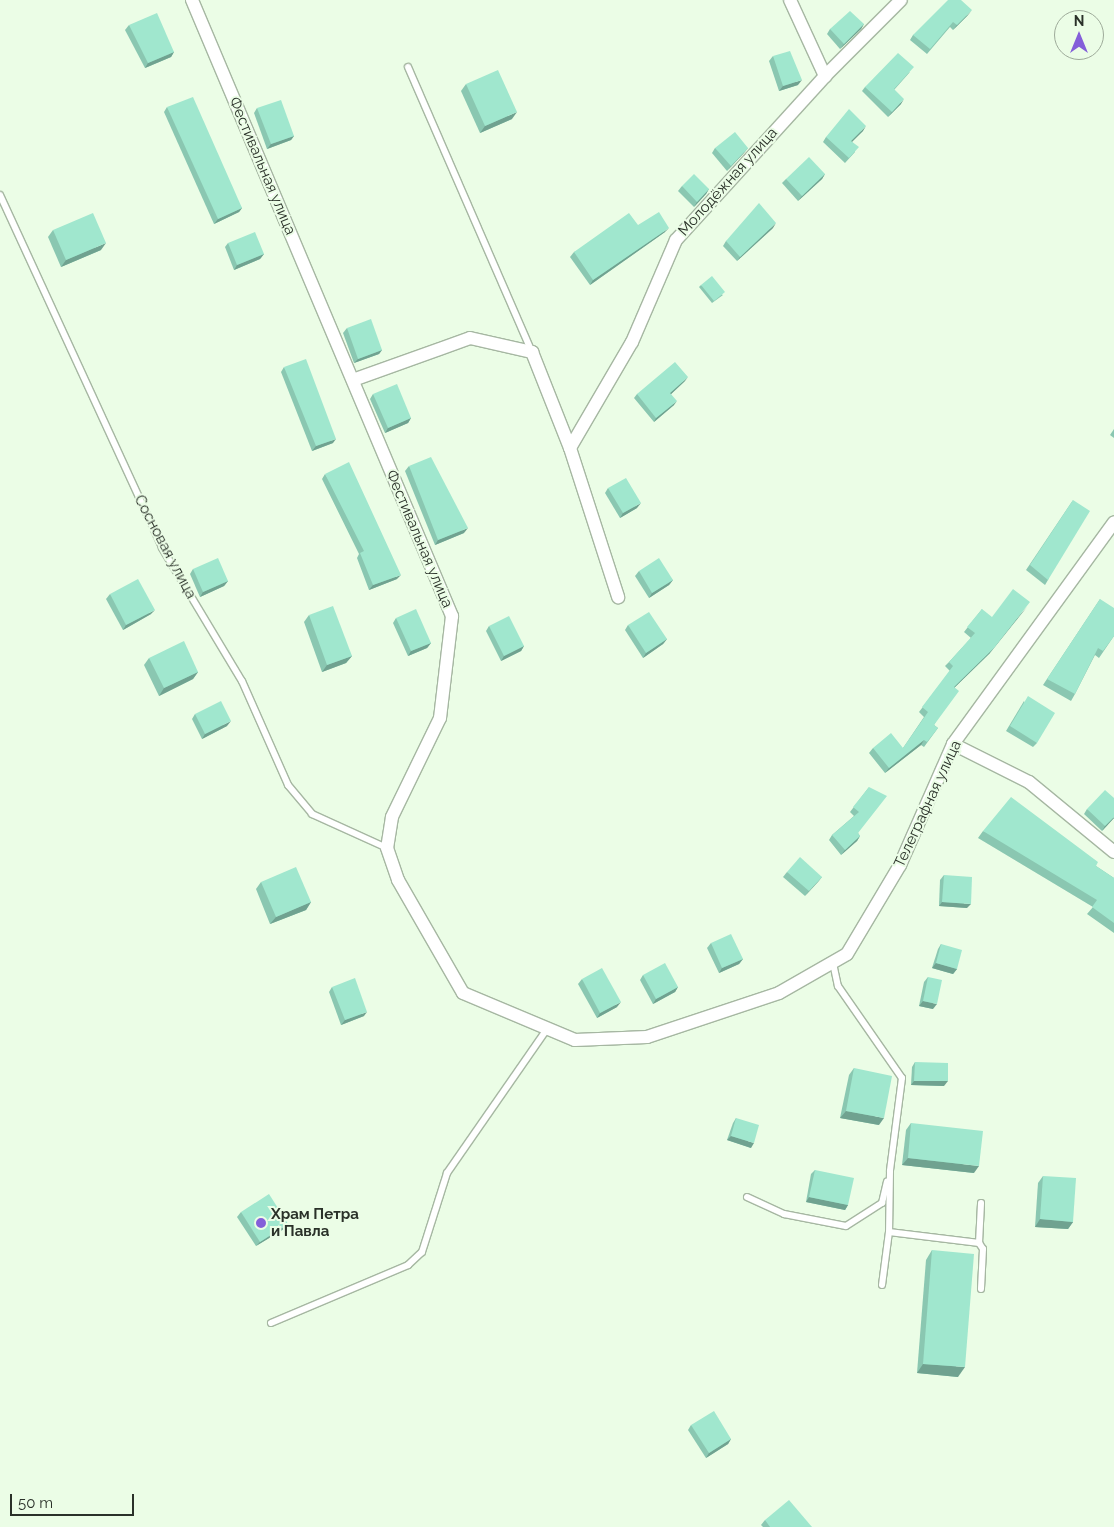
<!DOCTYPE html>
<meta charset="utf-8">
<style>
body{margin:0}
#map{position:relative;width:1114px;height:1527px;overflow:hidden;background:#ebfde6;font-family:Raleway,sans-serif}
div>[style]{position:absolute}
[style*='--x']{left:calc(var(--x)*1px);top:calc(var(--y)*1px);width:calc(var(--w)*1px);rotate:calc(var(--a)*1deg)}
.roads{filter:drop-shadow(1px 0 #a6b7a2) drop-shadow(-1px 0 #a6b7a2) drop-shadow(0 1px #a6b7a2) drop-shadow(0 -1px #a6b7a2)}
.service>*{height:6px;margin:-3px;padding:0 3px;transform-origin:3px;border-radius:3px;background:#fff}
.minor>*{height:12px;margin:-6px;padding:0 6px;transform-origin:6px;border-radius:6px;background:#fff}
.wall>*{inset:0;background:#8ac7b1}
.shaded-wall>*{inset:0;background:#70a290}
.building>*{inset:0;background:#a0e7ce}
.dots>*{width:14px;height:14px;translate:-50% -50%;box-sizing:border-box;border:2px solid #ebfde6;border-radius:50%}
span{translate:-50% -50%;white-space:nowrap;text-align:center;line-height:1.15;-webkit-text-stroke:4px #ebfde6;paint-order:stroke}
.street-label{font-size:15px;color:#2a3129}
.poi-label{font-size:15px;color:#2a3129;font-weight:700}
.left{translate:0 -50%;text-align:left}
.north{position:absolute;left:1054px;top:10px;width:50px;height:50px;box-sizing:border-box;background:#ebfde6;border:1px solid #9eab9a;border-radius:50%;rotate:0deg;font-size:14px;font-weight:700;line-height:20px;text-align:center;color:#2a3129}
.north::after{content:'';display:block;margin:auto;width:18px;height:22px;background:#845fd9;clip-path:polygon(50% 0,100% 100%,50% 72%,0 100%)}
.scale{position:absolute;left:10px;top:1494px;width:124px;height:22px;box-sizing:border-box;border:2px solid #2a3129;border-top:0;padding-left:6px;font-size:15px;line-height:18px;white-space:nowrap;color:#2a3129;-webkit-text-stroke:4px #ebfde6;paint-order:stroke}
</style>
<div id="map">
<div class="roads">
<div class="service">
<div style="--x:408;--y:67;--w:311;--a:66.5"></div>
<div style="--x:0;--y:195;--w:388;--a:65.3"></div>
<div style="--x:162;--y:548;--w:155;--a:59"></div>
<div style="--x:242;--y:681;--w:114;--a:66.1"></div>
<div style="--x:288;--y:785;--w:38;--a:50"></div>
<div style="--x:312;--y:814;--w:82;--a:24.4"></div>
<div style="--x:833;--y:963;--w:24;--a:78"></div>
<div style="--x:838;--y:986;--w:112;--a:55.2"></div>
<div style="--x:902;--y:1078;--w:94;--a:97.4"></div>
<div style="--x:890;--y:1171;--w:61;--a:90.9"></div>
<div style="--x:889;--y:1232;--w:91;--a:7"></div>
<div style="--x:979;--y:1243;--w:40;--a:-87.1"></div>
<div style="--x:747;--y:1197;--w:41;--a:24.7"></div>
<div style="--x:784;--y:1214;--w:63;--a:11"></div>
<div style="--x:846;--y:1226;--w:43;--a:-32.6"></div>
<div style="--x:882;--y:1203;--w:22;--a:-77"></div>
<div style="--x:979;--y:1243;--w:7;--a:56"></div>
<div style="--x:983;--y:1249;--w:40;--a:92.9"></div>
<div style="--x:882;--y:1285;--w:53;--a:-82.5"></div>
<div style="--x:271;--y:1323;--w:149;--a:-22.9"></div>
<div style="--x:408;--y:1265;--w:19;--a:-43"></div>
<div style="--x:422;--y:1252;--w:83;--a:-72.4"></div>
<div style="--x:447;--y:1173;--w:175;--a:-55.2"></div>
</div>
<div class="minor">
<div style="--x:192;--y:0;--w:669;--a:67.12"></div>
<div style="--x:452;--y:616;--w:103;--a:96.7"></div>
<div style="--x:440;--y:718;--w:110;--a:115.9"></div>
<div style="--x:392;--y:817;--w:31;--a:99"></div>
<div style="--x:387;--y:848;--w:34;--a:71"></div>
<div style="--x:398;--y:880;--w:130;--a:60.1"></div>
<div style="--x:463;--y:993;--w:121;--a:22.8"></div>
<div style="--x:575;--y:1040;--w:72;--a:-2.4"></div>
<div style="--x:647;--y:1037;--w:139;--a:-18.4"></div>
<div style="--x:779;--y:993;--w:78;--a:-29.8"></div>
<div style="--x:847;--y:954;--w:104;--a:-59.2"></div>
<div style="--x:900;--y:865;--w:132;--a:-66.3"></div>
<div style="--x:953;--y:744;--w:274;--a:-54"></div>
<div style="--x:790;--y:0;--w:84;--a:65.3"></div>
<div style="--x:353;--y:380;--w:124;--a:-19.7"></div>
<div style="--x:470;--y:338;--w:64;--a:12.7"></div>
<div style="--x:532;--y:352;--w:103;--a:68.4"></div>
<div style="--x:570;--y:448;--w:157;--a:72.1"></div>
<div style="--x:570;--y:448;--w:123;--a:-59.7"></div>
<div style="--x:632;--y:342;--w:111;--a:-66.7"></div>
<div style="--x:676;--y:240;--w:222;--a:-47.7"></div>
<div style="--x:825;--y:76;--w:107;--a:-45"></div>
<div style="--x:953;--y:744;--w:85;--a:26.6"></div>
<div style="--x:1029;--y:782;--w:110;--a:39.5"></div>
</div>
</div>
<div class="wall">
<div style="clip-path:polygon(968px 15px,953px 30px,950px 27px,927px 54px,910px 40px,913px 35px)"></div>
<div style="clip-path:polygon(864px 24px,861px 29px,840px 49px,827px 34px,830px 29px)"></div>
<div style="clip-path:polygon(129px 25px,174px 52px,171px 57px,145px 68px,125px 30px)"></div>
<div style="clip-path:polygon(773px 56px,798px 85px,779px 91px,769px 61px)"></div>
<div style="clip-path:polygon(910px 72px,894px 90px,901px 104px,888px 117px,862px 91px,865px 87px)"></div>
<div style="clip-path:polygon(466px 84px,512px 119px,480px 133px,461px 91px)"></div>
<div style="clip-path:polygon(167px 107px,242px 208px,239px 212px,214px 224px,164px 112px)"></div>
<div style="clip-path:polygon(257px 108px,294px 136px,291px 140px,267px 149px,254px 113px)"></div>
<div style="clip-path:polygon(863px 131px,852px 141px,855px 152px,845px 163px,823px 142px,826px 137px)"></div>
<div style="clip-path:polygon(715px 148px,748px 148px,727px 171px,712px 153px)"></div>
<div style="clip-path:polygon(825px 174px,822px 179px,798px 201px,782px 183px,786px 179px)"></div>
<div style="clip-path:polygon(682px 186px,709px 189px,706px 194px,694px 207px,678px 191px)"></div>
<div style="clip-path:polygon(638px 225px,665px 232px,590px 285px,570px 257px,574px 252px)"></div>
<div style="clip-path:polygon(773px 228px,737px 261px,723px 246px,726px 241px)"></div>
<div style="clip-path:polygon(53px 230px,101px 250px,61px 267px,48px 237px)"></div>
<div style="clip-path:polygon(228px 243px,264px 254px,260px 259px,234px 270px,225px 247px)"></div>
<div style="clip-path:polygon(701px 285px,723px 295px,712px 303px,699px 287px)"></div>
<div style="clip-path:polygon(347px 328px,382px 350px,379px 354px,354px 363px,343px 333px)"></div>
<div style="clip-path:polygon(284px 367px,333px 443px,312px 451px,281px 372px)"></div>
<div style="clip-path:polygon(685px 381px,671px 394px,674px 405px,654px 422px,634px 398px,637px 394px)"></div>
<div style="clip-path:polygon(373px 394px,411px 418px,408px 423px,385px 433px,370px 399px)"></div>
<div style="clip-path:polygon(1114px 429px,1114px 438px,1110px 435px)"></div>
<div style="clip-path:polygon(409px 466px,464px 533px,435px 545px,405px 471px)"></div>
<div style="clip-path:polygon(325px 474px,397px 579px,369px 590px,357px 558px,359px 554px,322px 479px)"></div>
<div style="clip-path:polygon(608px 488px,637px 508px,620px 518px,605px 493px)"></div>
<div style="clip-path:polygon(1073px 500px,1048px 580px,1045px 585px,1026px 570px)"></div>
<div style="clip-path:polygon(193px 569px,228px 581px,224px 586px,200px 597px,190px 574px)"></div>
<div style="clip-path:polygon(639px 571px,673px 580px,669px 585px,649px 598px,635px 576px)"></div>
<div style="clip-path:polygon(110px 594px,151px 614px,123px 630px,106px 599px)"></div>
<div style="clip-path:polygon(1100px 599px,1114px 636px,1099px 658px,1095px 655px,1075px 694px,1071px 701px,1043px 685px)"></div>
<div style="clip-path:polygon(982px 609px,990px 653px,955px 687px,934px 725px,938px 728px,924px 747px,921px 745px,885px 773px,869px 753px,873px 748px,903px 748px,924px 717px,919px 712px,950px 671px,945px 666px,949px 662px,971px 638px,964px 632px)"></div>
<div style="clip-path:polygon(309px 615px,352px 656px,346px 663px,322px 672px,304px 622px)"></div>
<div style="clip-path:polygon(396px 618px,431px 643px,427px 648px,408px 656px,393px 623px)"></div>
<div style="clip-path:polygon(628px 625px,667px 639px,663px 644px,643px 658px,625px 630px)"></div>
<div style="clip-path:polygon(489px 626px,524px 646px,521px 651px,501px 661px,486px 631px)"></div>
<div style="clip-path:polygon(149px 658px,198px 672px,193px 679px,159px 696px,144px 665px)"></div>
<div style="clip-path:polygon(1024px 701px,1037px 743px,1033px 747px,1006px 731px)"></div>
<div style="clip-path:polygon(195px 714px,227px 726px,202px 739px,192px 719px)"></div>
<div style="clip-path:polygon(869px 787px,858px 833px,860px 836px,857px 841px,841px 855px,829px 840px,832px 835px,854px 816px,850px 812px)"></div>
<div style="clip-path:polygon(1087px 809px,1114px 818px,1102px 831px,1084px 814px)"></div>
<div style="clip-path:polygon(983px 831px,1096px 866px,1114px 878px,1114px 933px,1087px 914px,1093px 907px,978px 838px)"></div>
<div style="clip-path:polygon(787px 872px,822px 877px,805px 896px,783px 877px)"></div>
<div style="clip-path:polygon(944px 875px,967px 908px,939px 906px,940px 880px)"></div>
<div style="clip-path:polygon(261px 882px,311px 902px,306px 910px,270px 924px,256px 889px)"></div>
<div style="clip-path:polygon(711px 943px,743px 959px,739px 964px,719px 973px,707px 948px)"></div>
<div style="clip-path:polygon(941px 944px,957px 969px,953px 974px,932px 968px,938px 949px)"></div>
<div style="clip-path:polygon(643px 975px,678px 987px,675px 992px,653px 1004px,640px 980px)"></div>
<div style="clip-path:polygon(928px 977px,933px 1009px,919px 1006px,924px 982px)"></div>
<div style="clip-path:polygon(582px 979px,617px 1007px,597px 1018px,578px 984px)"></div>
<div style="clip-path:polygon(332px 987px,364px 1016px,341px 1025px,329px 992px)"></div>
<div style="clip-path:polygon(915px 1062px,944px 1086px,911px 1085px,912px 1067px)"></div>
<div style="clip-path:polygon(854px 1068px,879px 1125px,840px 1118px,849px 1075px)"></div>
<div style="clip-path:polygon(736px 1118px,751px 1148px,727px 1140px,733px 1123px)"></div>
<div style="clip-path:polygon(911px 1123px,974px 1173px,902px 1165px,906px 1130px)"></div>
<div style="clip-path:polygon(815px 1170px,848px 1205px,845px 1210px,806px 1202px,811px 1174px)"></div>
<div style="clip-path:polygon(1043px 1176px,1073px 1222px,1068px 1229px,1035px 1227px,1038px 1183px)"></div>
<div style="clip-path:polygon(241px 1212px,284px 1229px,256px 1246px,237px 1217px)"></div>
<div style="clip-path:polygon(932px 1250px,958px 1377px,917px 1373px,926px 1260px)"></div>
<div style="clip-path:polygon(691px 1425px,731px 1439px,728px 1444px,706px 1458px,688px 1430px)"></div>
<div style="clip-path:polygon(765px 1520px,812px 1527px,763px 1527px,761px 1525px)"></div>
</div>
<div class="shaded-wall">
<div style="clip-path:polygon(972px 10px,968px 15px,953px 30px,957px 25px)"></div>
<div style="clip-path:polygon(864px 24px,861px 29px,840px 49px,844px 44px)"></div>
<div style="clip-path:polygon(174px 52px,171px 57px,145px 68px,148px 63px)"></div>
<div style="clip-path:polygon(802px 80px,798px 85px,779px 91px,783px 86px)"></div>
<div style="clip-path:polygon(904px 99px,901px 104px,888px 117px,892px 112px)"></div>
<div style="clip-path:polygon(517px 112px,512px 119px,480px 133px,485px 126px)"></div>
<div style="clip-path:polygon(866px 126px,863px 131px,848px 146px,851px 141px)"></div>
<div style="clip-path:polygon(294px 136px,291px 140px,267px 149px,271px 144px)"></div>
<div style="clip-path:polygon(748px 148px,744px 153px,727px 171px,731px 166px)"></div>
<div style="clip-path:polygon(825px 174px,822px 179px,798px 201px,802px 196px)"></div>
<div style="clip-path:polygon(709px 189px,706px 194px,694px 207px,697px 202px)"></div>
<div style="clip-path:polygon(242px 208px,239px 212px,214px 224px,218px 219px)"></div>
<div style="clip-path:polygon(776px 223px,773px 228px,737px 261px,740px 257px)"></div>
<div style="clip-path:polygon(669px 228px,665px 232px,590px 285px,593px 280px)"></div>
<div style="clip-path:polygon(106px 243px,101px 250px,61px 267px,66px 260px)"></div>
<div style="clip-path:polygon(264px 254px,260px 259px,234px 270px,237px 265px)"></div>
<div style="clip-path:polygon(382px 350px,379px 354px,354px 363px,358px 359px)"></div>
<div style="clip-path:polygon(688px 377px,685px 381px,668px 397px,670px 393px)"></div>
<div style="clip-path:polygon(677px 401px,674px 405px,654px 422px,656px 418px)"></div>
<div style="clip-path:polygon(411px 418px,408px 423px,385px 433px,388px 428px)"></div>
<div style="clip-path:polygon(336px 439px,333px 443px,312px 451px,316px 446px)"></div>
<div style="clip-path:polygon(641px 503px,637px 508px,620px 518px,623px 513px)"></div>
<div style="clip-path:polygon(468px 528px,464px 533px,435px 545px,438px 540px)"></div>
<div style="clip-path:polygon(401px 575px,397px 579px,369px 590px,373px 585px)"></div>
<div style="clip-path:polygon(673px 580px,669px 585px,649px 598px,652px 593px)"></div>
<div style="clip-path:polygon(228px 581px,224px 586px,200px 597px,203px 592px)"></div>
<div style="clip-path:polygon(1027px 607px,990px 653px,950px 692px,954px 687px)"></div>
<div style="clip-path:polygon(155px 610px,151px 614px,123px 630px,126px 625px)"></div>
<div style="clip-path:polygon(667px 639px,663px 644px,643px 658px,646px 653px)"></div>
<div style="clip-path:polygon(431px 643px,427px 648px,408px 656px,411px 651px)"></div>
<div style="clip-path:polygon(524px 646px,521px 651px,501px 661px,504px 656px)"></div>
<div style="clip-path:polygon(352px 656px,346px 663px,322px 672px,327px 665px)"></div>
<div style="clip-path:polygon(198px 672px,193px 679px,159px 696px,164px 688px)"></div>
<div style="clip-path:polygon(231px 721px,227px 726px,202px 739px,205px 734px)"></div>
<div style="clip-path:polygon(924px 740px,921px 745px,885px 773px,889px 768px)"></div>
<div style="clip-path:polygon(1114px 817px,1114px 818px,1102px 831px,1105px 826px)"></div>
<div style="clip-path:polygon(860px 836px,857px 841px,841px 855px,845px 850px)"></div>
<div style="clip-path:polygon(822px 877px,818px 882px,805px 896px,809px 891px)"></div>
<div style="clip-path:polygon(311px 902px,306px 910px,270px 924px,276px 917px)"></div>
<div style="clip-path:polygon(942px 902px,971px 904px,967px 908px,939px 906px)"></div>
<div style="clip-path:polygon(743px 959px,739px 964px,719px 973px,722px 968px)"></div>
<div style="clip-path:polygon(936px 963px,957px 969px,953px 974px,932px 968px)"></div>
<div style="clip-path:polygon(678px 987px,675px 992px,653px 1004px,656px 999px)"></div>
<div style="clip-path:polygon(923px 1001px,937px 1004px,933px 1009px,919px 1006px)"></div>
<div style="clip-path:polygon(621px 1002px,617px 1007px,597px 1018px,600px 1013px)"></div>
<div style="clip-path:polygon(367px 1012px,364px 1016px,341px 1025px,345px 1020px)"></div>
<div style="clip-path:polygon(914px 1081px,948px 1081px,944px 1086px,911px 1085px)"></div>
<div style="clip-path:polygon(846px 1111px,884px 1118px,879px 1125px,840px 1118px)"></div>
<div style="clip-path:polygon(731px 1136px,754px 1143px,751px 1148px,727px 1140px)"></div>
<div style="clip-path:polygon(908px 1158px,979px 1166px,974px 1173px,902px 1165px)"></div>
<div style="clip-path:polygon(809px 1197px,848px 1205px,845px 1210px,806px 1202px)"></div>
<div style="clip-path:polygon(1040px 1219px,1073px 1222px,1068px 1229px,1035px 1227px)"></div>
<div style="clip-path:polygon(288px 1224px,284px 1229px,256px 1246px,260px 1242px)"></div>
<div style="clip-path:polygon(923px 1364px,965px 1367px,958px 1377px,917px 1373px)"></div>
<div style="clip-path:polygon(731px 1439px,728px 1444px,706px 1458px,709px 1453px)"></div>
</div>
<div class="building">
<div style="clip-path:polygon(948px 0,961px 0,972px 10px,957px 25px,953px 22px,930px 49px,913px 35px)"></div>
<div style="clip-path:polygon(850px 11px,864px 24px,844px 44px,830px 29px)"></div>
<div style="clip-path:polygon(157px 13px,174px 52px,148px 63px,129px 25px)"></div>
<div style="clip-path:polygon(790px 51px,802px 80px,783px 86px,773px 56px)"></div>
<div style="clip-path:polygon(898px 53px,914px 67px,894px 89px,904px 99px,892px 112px,865px 87px)"></div>
<div style="clip-path:polygon(498px 70px,517px 112px,485px 126px,466px 84px)"></div>
<div style="clip-path:polygon(193px 97px,242px 208px,218px 219px,167px 107px)"></div>
<div style="clip-path:polygon(281px 100px,294px 136px,271px 144px,257px 108px)"></div>
<div style="clip-path:polygon(849px 109px,866px 126px,851px 141px,859px 147px,849px 158px,826px 137px)"></div>
<div style="clip-path:polygon(735px 132px,748px 148px,731px 166px,715px 148px)"></div>
<div style="clip-path:polygon(809px 157px,825px 174px,802px 196px,786px 179px)"></div>
<div style="clip-path:polygon(694px 174px,709px 189px,697px 202px,682px 186px)"></div>
<div style="clip-path:polygon(759px 203px,776px 223px,740px 257px,726px 241px)"></div>
<div style="clip-path:polygon(659px 212px,669px 228px,593px 280px,574px 252px,629px 213px,638px 225px)"></div>
<div style="clip-path:polygon(93px 213px,106px 243px,66px 260px,53px 230px)"></div>
<div style="clip-path:polygon(255px 232px,264px 254px,237px 265px,228px 243px)"></div>
<div style="clip-path:polygon(712px 276px,725px 292px,714px 301px,701px 285px)"></div>
<div style="clip-path:polygon(371px 319px,382px 350px,358px 359px,347px 328px)"></div>
<div style="clip-path:polygon(306px 359px,336px 439px,316px 446px,284px 367px)"></div>
<div style="clip-path:polygon(675px 362px,688px 377px,670px 393px,677px 401px,656px 418px,637px 394px)"></div>
<div style="clip-path:polygon(397px 384px,411px 418px,388px 428px,373px 394px)"></div>
<div style="clip-path:polygon(431px 457px,468px 528px,438px 540px,409px 466px)"></div>
<div style="clip-path:polygon(349px 462px,401px 575px,373px 585px,360px 553px,364px 551px,325px 474px)"></div>
<div style="clip-path:polygon(626px 478px,641px 503px,623px 513px,608px 488px)"></div>
<div style="clip-path:polygon(1073px 500px,1090px 511px,1048px 580px,1030px 565px)"></div>
<div style="clip-path:polygon(218px 558px,228px 581px,203px 592px,193px 569px)"></div>
<div style="clip-path:polygon(659px 558px,673px 580px,652px 593px,639px 571px)"></div>
<div style="clip-path:polygon(138px 579px,155px 610px,126px 625px,110px 594px)"></div>
<div style="clip-path:polygon(1013px 589px,1030px 602px,994px 648px,954px 687px,959px 691px,934px 725px,938px 728px,927px 742px,924px 740px,889px 768px,873px 748px,891px 733px,903px 748px,928px 712px,922px 707px,953px 666px,949px 662px,975px 633px,967px 627px,982px 609px,992px 617px)"></div>
<div style="clip-path:polygon(1100px 599px,1114px 608px,1114px 636px,1103px 651px,1098px 648px,1075px 694px,1047px 679px)"></div>
<div style="clip-path:polygon(333px 606px,352px 656px,327px 665px,309px 615px)"></div>
<div style="clip-path:polygon(416px 609px,431px 643px,411px 651px,396px 618px)"></div>
<div style="clip-path:polygon(649px 612px,667px 639px,646px 653px,628px 625px)"></div>
<div style="clip-path:polygon(509px 616px,524px 646px,504px 656px,489px 626px)"></div>
<div style="clip-path:polygon(184px 641px,198px 672px,164px 688px,149px 658px)"></div>
<div style="clip-path:polygon(1028px 696px,1055px 713px,1037px 743px,1010px 726px)"></div>
<div style="clip-path:polygon(221px 701px,231px 721px,205px 734px,195px 714px)"></div>
<div style="clip-path:polygon(869px 787px,887px 796px,858px 833px,860px 836px,845px 850px,832px 835px,859px 812px,853px 807px)"></div>
<div style="clip-path:polygon(1105px 790px,1114px 798px,1114px 817px,1105px 826px,1087px 809px)"></div>
<div style="clip-path:polygon(1011px 797px,1098px 862px,1096px 866px,1114px 878px,1114px 923px,1092px 907px,1097px 900px,983px 831px)"></div>
<div style="clip-path:polygon(800px 857px,822px 877px,809px 891px,787px 872px)"></div>
<div style="clip-path:polygon(296px 867px,311px 902px,276px 917px,261px 882px)"></div>
<div style="clip-path:polygon(944px 875px,972px 877px,971px 904px,942px 902px)"></div>
<div style="clip-path:polygon(731px 934px,743px 959px,722px 968px,711px 943px)"></div>
<div style="clip-path:polygon(941px 944px,962px 950px,957px 969px,936px 963px)"></div>
<div style="clip-path:polygon(665px 963px,678px 987px,656px 999px,643px 975px)"></div>
<div style="clip-path:polygon(602px 968px,621px 1002px,600px 1013px,582px 979px)"></div>
<div style="clip-path:polygon(928px 977px,942px 980px,937px 1004px,923px 1001px)"></div>
<div style="clip-path:polygon(355px 978px,367px 1012px,345px 1020px,332px 987px)"></div>
<div style="clip-path:polygon(915px 1062px,948px 1063px,948px 1081px,914px 1081px)"></div>
<div style="clip-path:polygon(854px 1068px,892px 1076px,884px 1118px,846px 1111px)"></div>
<div style="clip-path:polygon(736px 1118px,759px 1125px,754px 1143px,731px 1136px)"></div>
<div style="clip-path:polygon(911px 1123px,983px 1131px,979px 1166px,908px 1158px)"></div>
<div style="clip-path:polygon(815px 1170px,854px 1178px,848px 1205px,809px 1197px)"></div>
<div style="clip-path:polygon(1043px 1176px,1076px 1178px,1073px 1222px,1040px 1219px)"></div>
<div style="clip-path:polygon(269px 1194px,288px 1224px,260px 1242px,241px 1212px)"></div>
<div style="clip-path:polygon(932px 1250px,974px 1254px,965px 1367px,923px 1364px)"></div>
<div style="clip-path:polygon(714px 1411px,731px 1439px,709px 1453px,691px 1425px)"></div>
<div style="clip-path:polygon(789px 1500px,812px 1527px,770px 1527px,765px 1520px)"></div>
</div>
<div class="dots">
<div style="left:261px;top:1223px;background:#845fd9"></div>
</div>
<div class="street-label">
<span style="left:262px;top:166px;rotate:67deg">Фестивальная улица</span>
<span style="left:728px;top:182px;rotate:-48deg">Молодёжная улица</span>
<span style="left:419px;top:539px;rotate:67deg">Фестивальная улица</span>
<span style="left:165px;top:547px;rotate:62deg">Сосновая улица</span>
<span style="left:928px;top:804px;rotate:-65deg">Телеграфная улица</span>
</div>
<div class="poi-label">
<span class="left" style="left:271px;top:1223px">Храм Петра<br>и Павла</span>
</div>
<div class="north">N</div>
<div class="scale">50 m</div>
</div>
